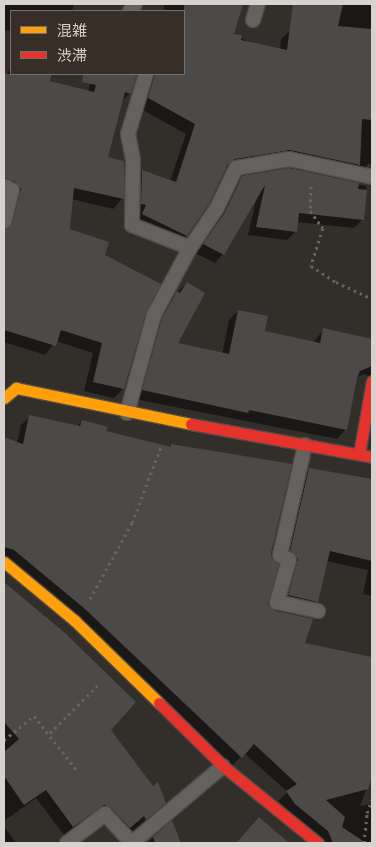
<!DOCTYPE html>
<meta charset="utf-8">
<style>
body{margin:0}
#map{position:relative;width:376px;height:847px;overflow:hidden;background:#322e2a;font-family:"DM Sans","Noto Sans JP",sans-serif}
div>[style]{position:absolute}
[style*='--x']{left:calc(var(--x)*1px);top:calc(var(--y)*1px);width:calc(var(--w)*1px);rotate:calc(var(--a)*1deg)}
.shadow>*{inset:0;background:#0007}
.building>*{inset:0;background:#4c4949}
.path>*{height:3px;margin-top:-1.5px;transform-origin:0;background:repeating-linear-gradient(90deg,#686462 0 2.5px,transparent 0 6.5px)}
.roads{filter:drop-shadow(1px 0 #4f4b48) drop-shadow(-1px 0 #4f4b48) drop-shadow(0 1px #4f4b48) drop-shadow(0 -1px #4f4b48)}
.lane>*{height:14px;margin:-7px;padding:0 7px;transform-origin:7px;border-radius:7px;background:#64615f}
.slow>*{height:11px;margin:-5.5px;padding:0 5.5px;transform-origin:5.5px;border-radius:5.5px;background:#ff9f0a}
.jam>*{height:11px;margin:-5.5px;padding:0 5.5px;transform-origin:5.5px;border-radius:5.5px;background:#e5322d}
span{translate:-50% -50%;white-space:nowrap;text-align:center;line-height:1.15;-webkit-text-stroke:4px #362e27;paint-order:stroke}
.frame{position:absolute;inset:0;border:5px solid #d8d2ce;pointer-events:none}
.legend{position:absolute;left:10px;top:10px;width:175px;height:65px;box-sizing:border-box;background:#362e27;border:1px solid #77706a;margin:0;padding:6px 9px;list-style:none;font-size:15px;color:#d8d2ce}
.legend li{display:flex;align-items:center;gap:10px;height:25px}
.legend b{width:25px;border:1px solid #77706a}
</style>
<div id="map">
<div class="shadow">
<div style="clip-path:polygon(4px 4px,74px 4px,72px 11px,11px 11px,11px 32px,4px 29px)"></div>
<div style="clip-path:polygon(165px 4px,242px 4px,232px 34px,249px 42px,280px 50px,281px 39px,292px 29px,298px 4px,372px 4px,372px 164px,368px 164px,358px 176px,277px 160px,225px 168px,186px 236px,177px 245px,133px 224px,132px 181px,142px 172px,170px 181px,186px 134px,139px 108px,145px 82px,136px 75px,130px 93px,121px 102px,107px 158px,123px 162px,122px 199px,113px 209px,72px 199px,69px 230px,104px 256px,144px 312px,123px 389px,114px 398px,84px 391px,93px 353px,56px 341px,45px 355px,4px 342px,6px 245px,4px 244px,4px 229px,11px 202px,4px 191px,4px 83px,11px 65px,11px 74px,52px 74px,50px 82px,88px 92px,92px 74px,184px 74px,184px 11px,163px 11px)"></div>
<div style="clip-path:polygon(289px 169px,366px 186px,363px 219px,354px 228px,297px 222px,295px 232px,287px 240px,248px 235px,256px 200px,223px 254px,215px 263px,195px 253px,216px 222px,233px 186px,243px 177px)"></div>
<div style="clip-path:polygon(187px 283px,176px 344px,222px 354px,229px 320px,238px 311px,264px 332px,313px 343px,324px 329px,372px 340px,372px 378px,364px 374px,356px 378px,346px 429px,337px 439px,134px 399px,153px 329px,167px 302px)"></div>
<div style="clip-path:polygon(30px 417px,76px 427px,82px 421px,105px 432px,169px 448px,172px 446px,270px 553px,267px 604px,304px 644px,372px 659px,369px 704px,372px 774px,360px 806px,372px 804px,372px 843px,321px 843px,278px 801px,288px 792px,244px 753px,232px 766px,4px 558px,4px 441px,17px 443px,21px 425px)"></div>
<div style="clip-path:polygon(309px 469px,372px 481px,372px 596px,363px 594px,368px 570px,326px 561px,316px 601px,307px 610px,280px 604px,282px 560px,300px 478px)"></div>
<div style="clip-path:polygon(4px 582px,64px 634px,109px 730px,155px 812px,123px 839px,94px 814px,64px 835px,36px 798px,4px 821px)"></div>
<div style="clip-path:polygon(259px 818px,287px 843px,236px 843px)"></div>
<div style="clip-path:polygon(172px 822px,180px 843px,147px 843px)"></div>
<div style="clip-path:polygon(4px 826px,16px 843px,4px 843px)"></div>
</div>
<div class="building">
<div style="clip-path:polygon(184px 4px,243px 4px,234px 34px,242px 35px,241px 40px,287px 50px,293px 4px,343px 4px,338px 26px,372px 29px,372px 120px,362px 119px,360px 165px,290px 150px,235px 159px,228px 164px,209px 204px,187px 236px,142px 214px,146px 205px,141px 204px,142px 170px,176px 182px,195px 124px,148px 98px,155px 74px,184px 74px)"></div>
<div style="clip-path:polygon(4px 74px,52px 74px,50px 81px,94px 92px,96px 85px,82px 82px,83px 74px,137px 74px,131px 94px,125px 92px,108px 157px,124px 161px,124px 199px,74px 188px,70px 229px,109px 242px,105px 255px,161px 284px,146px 313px,124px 389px,93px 382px,102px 343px,61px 330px,56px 346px,4px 330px,4px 230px,12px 223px,21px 189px,16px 182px,4px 177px)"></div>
<div style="clip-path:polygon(289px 168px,359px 183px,358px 189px,367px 190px,364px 220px,299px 213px,297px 232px,256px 227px,265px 185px,224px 255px,203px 244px,225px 212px,242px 176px)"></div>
<div style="clip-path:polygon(187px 282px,205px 293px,178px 343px,229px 354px,238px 310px,268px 316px,265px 331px,320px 343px,323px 328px,372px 339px,372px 366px,360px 371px,357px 378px,347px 430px,249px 410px,248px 413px,142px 390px,162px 318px,177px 291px,180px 293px)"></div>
<div style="clip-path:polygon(29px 415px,80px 426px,82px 420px,108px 427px,106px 431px,171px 447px,171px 444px,292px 464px,271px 553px,272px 559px,279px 564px,268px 604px,275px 611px,313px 619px,305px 643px,372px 657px,372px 778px,368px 789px,326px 800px,345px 817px,342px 827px,366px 843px,333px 843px,328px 831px,295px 804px,286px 791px,297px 784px,254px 744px,242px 758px,85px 609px,14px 550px,4px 547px,4px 437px,23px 444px)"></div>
<div style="clip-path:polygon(309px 468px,372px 479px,372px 561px,330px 551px,318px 602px,288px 595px,298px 559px,290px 551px)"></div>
<div style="clip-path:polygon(4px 582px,65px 633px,136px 702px,111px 730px,153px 786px,158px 782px,166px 803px,146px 820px,144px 816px,130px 828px,111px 808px,104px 805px,73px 827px,46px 790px,24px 805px,4px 776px,4px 752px,19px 739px,4px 722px)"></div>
<div style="clip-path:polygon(259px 817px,289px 843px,236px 843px)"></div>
<div style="clip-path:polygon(172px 820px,181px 843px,155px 843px,153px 837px)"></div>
</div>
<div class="path">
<div style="--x:311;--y:186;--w:25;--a:92"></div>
<div style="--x:310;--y:211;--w:21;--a:53"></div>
<div style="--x:323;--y:228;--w:40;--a:108"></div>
<div style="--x:311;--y:266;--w:30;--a:33"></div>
<div style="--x:336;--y:282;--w:40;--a:25"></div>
<div style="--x:90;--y:599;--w:87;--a:-61.1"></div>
<div style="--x:132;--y:523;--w:81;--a:-69.1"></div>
<div style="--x:50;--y:733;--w:69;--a:-45"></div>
<div style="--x:4;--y:740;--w:38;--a:-39"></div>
<div style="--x:34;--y:716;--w:71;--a:51.8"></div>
<div style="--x:364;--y:843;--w:30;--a:-84"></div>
<div style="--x:367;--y:813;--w:15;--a:-70"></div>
</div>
<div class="roads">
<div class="lane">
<div style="--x:130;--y:11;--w:9;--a:-54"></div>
<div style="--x:253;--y:20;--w:17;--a:-73"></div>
<div style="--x:146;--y:74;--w:63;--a:106.7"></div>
<div style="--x:128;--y:134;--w:26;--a:79"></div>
<div style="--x:133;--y:160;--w:65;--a:90.9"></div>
<div style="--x:132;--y:225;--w:62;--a:21.6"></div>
<div style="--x:4;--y:186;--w:9;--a:27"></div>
<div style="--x:12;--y:190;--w:32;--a:104"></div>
<div style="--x:127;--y:413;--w:102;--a:-74.6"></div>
<div style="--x:154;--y:315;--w:76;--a:-61.8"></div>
<div style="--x:190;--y:248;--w:48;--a:-56"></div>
<div style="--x:217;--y:208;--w:44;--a:-64.6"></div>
<div style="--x:236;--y:168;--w:54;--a:-9.6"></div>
<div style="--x:289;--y:159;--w:85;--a:12.2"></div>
<div style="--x:305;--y:445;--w:113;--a:102.8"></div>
<div style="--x:280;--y:555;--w:10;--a:29"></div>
<div style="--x:289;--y:560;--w:44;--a:105.9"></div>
<div style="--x:277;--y:602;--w:42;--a:12.4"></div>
<div style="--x:67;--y:843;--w:48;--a:-37.3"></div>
<div style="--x:105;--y:814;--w:40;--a:47"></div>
<div style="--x:132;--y:843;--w:119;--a:-40.2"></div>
</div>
<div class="slow">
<div style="--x:4;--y:398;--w:16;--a:-40"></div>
<div style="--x:16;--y:388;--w:179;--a:11.6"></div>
<div style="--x:4;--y:562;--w:92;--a:39.7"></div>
<div style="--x:75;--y:621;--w:117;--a:44.3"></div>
</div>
<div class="jam">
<div style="--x:191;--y:424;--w:184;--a:10.3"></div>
<div style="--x:359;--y:454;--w:74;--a:-79.9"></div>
<div style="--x:159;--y:703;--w:90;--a:44.5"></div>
<div style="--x:223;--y:766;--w:122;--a:39"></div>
</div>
</div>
<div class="frame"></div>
<ul class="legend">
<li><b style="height:6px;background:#ff9f0a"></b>混雑</li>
<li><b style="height:6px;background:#e5322d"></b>渋滞</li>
</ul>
</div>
